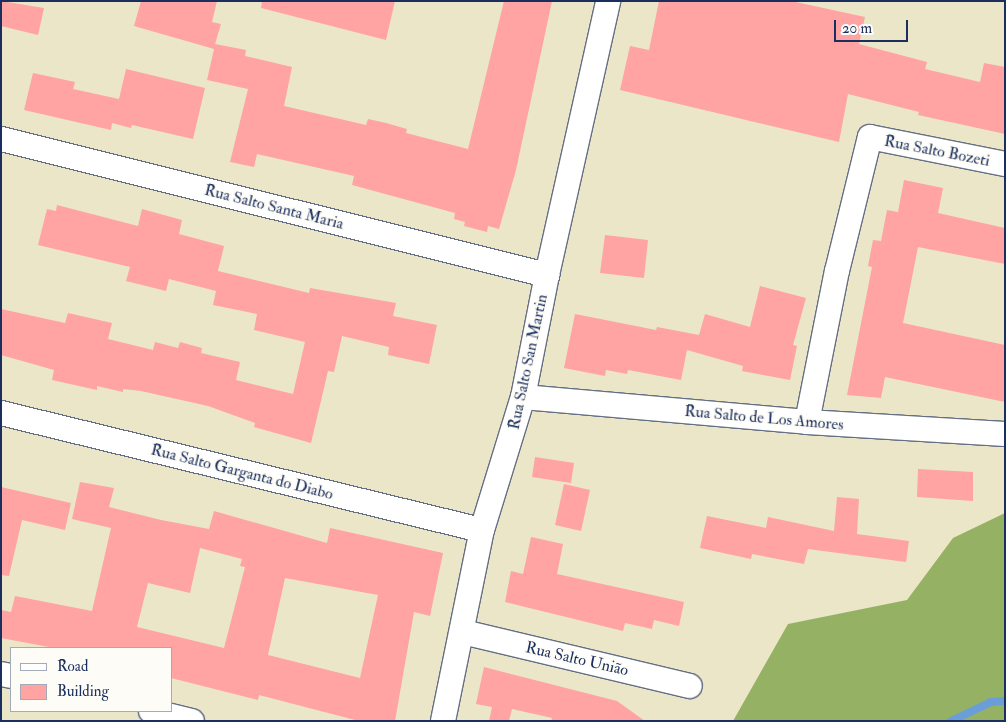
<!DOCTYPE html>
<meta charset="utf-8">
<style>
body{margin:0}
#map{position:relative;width:1006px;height:722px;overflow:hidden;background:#ece6c9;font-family:"IM FELL Double Pica",serif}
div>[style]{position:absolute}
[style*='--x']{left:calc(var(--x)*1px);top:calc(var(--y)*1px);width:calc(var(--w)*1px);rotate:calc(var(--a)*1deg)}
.forest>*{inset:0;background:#95b264}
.stream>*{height:8px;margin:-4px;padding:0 4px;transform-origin:4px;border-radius:4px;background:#6b9ed7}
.building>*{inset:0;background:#ffa3a3}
.roads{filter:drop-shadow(1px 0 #646f83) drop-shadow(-1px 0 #646f83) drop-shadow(0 1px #646f83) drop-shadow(0 -1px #646f83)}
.minor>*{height:24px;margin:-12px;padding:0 12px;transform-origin:12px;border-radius:12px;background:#fff}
span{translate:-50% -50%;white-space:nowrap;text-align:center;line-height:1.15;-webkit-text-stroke:4px #fdfcf7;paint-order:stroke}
.street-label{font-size:16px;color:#1b2f5e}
.frame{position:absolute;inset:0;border:2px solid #1b2f5e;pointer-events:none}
.legend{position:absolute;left:10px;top:647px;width:162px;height:65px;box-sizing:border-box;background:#fdfcf7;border:1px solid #a3aaba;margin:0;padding:6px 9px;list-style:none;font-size:15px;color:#1b2f5e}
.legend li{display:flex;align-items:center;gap:10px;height:25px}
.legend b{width:25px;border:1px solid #a3aaba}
.scale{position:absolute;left:834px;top:20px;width:74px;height:22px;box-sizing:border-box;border:2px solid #1b2f5e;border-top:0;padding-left:6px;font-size:15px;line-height:18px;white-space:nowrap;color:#1b2f5e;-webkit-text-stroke:4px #fdfcf7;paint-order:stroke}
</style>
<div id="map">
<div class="forest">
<div style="clip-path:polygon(1005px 513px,1005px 721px,733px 721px,788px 624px,907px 600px,953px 538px)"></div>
</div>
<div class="stream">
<div style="--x:951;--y:721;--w:44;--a:-25.4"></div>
<div style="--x:991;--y:702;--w:14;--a:-4"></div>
</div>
<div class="building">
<div style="clip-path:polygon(1px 1px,44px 8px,38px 35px,1px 26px)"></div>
<div style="clip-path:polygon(141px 1px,217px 1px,212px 22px,221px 24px,215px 44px,246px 50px,245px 56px,292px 67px,284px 106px,366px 125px,368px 119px,386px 123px,407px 129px,406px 133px,468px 149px,504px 1px,552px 1px,516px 170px,499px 229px,488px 226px,487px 232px,464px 226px,465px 222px,454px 219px,455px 213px,352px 185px,354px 176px,257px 154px,254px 167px,230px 162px,248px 89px,207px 80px,214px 49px,134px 26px)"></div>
<div style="clip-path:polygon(262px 1px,395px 1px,386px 40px,261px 8px)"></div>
<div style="clip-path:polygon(659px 1px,791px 1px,865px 17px,859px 44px,927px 62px,925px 69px,980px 82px,984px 63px,1005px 67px,1005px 134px,918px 115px,919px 112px,848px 94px,839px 142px,620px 90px,630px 46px,649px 50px)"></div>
<div style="clip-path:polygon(126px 69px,205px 88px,193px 139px,132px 125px,131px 128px,112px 123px,111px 130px,24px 110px,33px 73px,75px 82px,73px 89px,119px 99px)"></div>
<div style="clip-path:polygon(904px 180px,943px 188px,938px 213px,1005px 228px,1005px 264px,918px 247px,903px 323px,1005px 345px,1005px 402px,885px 377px,881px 398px,847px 395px,872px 267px,868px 266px,873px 240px,881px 241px,887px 210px,898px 212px)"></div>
<div style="clip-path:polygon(57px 205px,138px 226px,142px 209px,182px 220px,179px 234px,224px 246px,218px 271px,309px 293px,310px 288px,396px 303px,393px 316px,437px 325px,429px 364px,388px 355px,389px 347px,342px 336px,334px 372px,328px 371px,311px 443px,254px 427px,255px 423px,208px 406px,141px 391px,123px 389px,123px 392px,97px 386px,97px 390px,52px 380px,54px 370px,1px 355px,1px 309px,65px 323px,68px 313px,112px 323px,108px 339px,153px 350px,155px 342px,178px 348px,180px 342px,202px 348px,201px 353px,240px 362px,236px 380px,293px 394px,305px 342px,254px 330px,257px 314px,213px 305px,216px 291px,169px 279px,166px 291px,126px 281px,130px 267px,38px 245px,47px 209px,56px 211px)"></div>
<div style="clip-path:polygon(605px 235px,648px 240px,644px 278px,600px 273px)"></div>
<div style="clip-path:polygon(760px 286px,806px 298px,793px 345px,797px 346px,790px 380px,742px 371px,743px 366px,687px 350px,681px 380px,628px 370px,627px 374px,606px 370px,605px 376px,564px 368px,575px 314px,656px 330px,657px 327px,699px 335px,705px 314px,750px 327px)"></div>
<div style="clip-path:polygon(535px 457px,574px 463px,571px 483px,532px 477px)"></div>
<div style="clip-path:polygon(918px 469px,973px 472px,973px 501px,917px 497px)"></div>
<div style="clip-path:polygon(evenodd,80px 482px,114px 488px,109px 507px,161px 520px,209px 529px,214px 511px,327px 543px,330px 528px,443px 553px,430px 616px,414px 612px,395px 721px,359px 721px,259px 695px,258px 700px,171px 678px,171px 648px,54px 648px,1px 638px,1px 610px,11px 612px,15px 596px,92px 611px,111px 528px,72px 519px,80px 482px,200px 548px,242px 559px,240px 566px,245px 567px,224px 648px,137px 627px,148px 583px,190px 593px,200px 548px,80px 482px,285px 578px,378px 595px,360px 678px,268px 655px,285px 578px)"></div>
<div style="clip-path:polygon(564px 484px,590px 490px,581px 531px,555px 525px)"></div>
<div style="clip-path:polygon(1px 487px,71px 503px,65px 530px,22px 520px,9px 576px,1px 575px)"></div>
<div style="clip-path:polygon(837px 497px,859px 499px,857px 534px,909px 541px,906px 562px,808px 549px,804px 564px,752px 554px,751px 559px,700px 548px,707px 516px,766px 528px,768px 517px,834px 531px)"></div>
<div style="clip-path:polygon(531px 537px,563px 544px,557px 574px,684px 602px,679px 626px,654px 620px,652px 629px,625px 623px,623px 631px,505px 602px,511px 571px,523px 574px)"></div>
<div style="clip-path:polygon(484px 667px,617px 701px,645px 721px,551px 721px,552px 718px,512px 709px,509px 721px,489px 721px,492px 707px,476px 704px)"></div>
</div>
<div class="roads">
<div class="minor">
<div style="--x:1;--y:139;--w:563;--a:13.99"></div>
<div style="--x:523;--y:397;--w:285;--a:5"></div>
<div style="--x:807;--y:422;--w:198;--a:3.5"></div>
<div style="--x:1;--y:413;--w:495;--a:13.7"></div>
<div style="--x:807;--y:422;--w:154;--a:-78.8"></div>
<div style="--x:837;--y:271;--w:138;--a:-76.2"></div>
<div style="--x:870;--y:137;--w:138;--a:11.3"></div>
<div style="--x:463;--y:632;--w:233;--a:13.4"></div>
<div style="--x:1;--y:674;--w:10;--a:11"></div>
<div style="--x:151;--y:711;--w:42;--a:13.7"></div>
<div style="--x:443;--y:721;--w:195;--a:-78.5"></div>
<div style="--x:482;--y:530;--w:139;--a:-72.9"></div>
<div style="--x:523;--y:397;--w:124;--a:-78.9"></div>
<div style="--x:547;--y:275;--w:281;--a:-77.4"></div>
</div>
</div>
<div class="street-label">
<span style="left:937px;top:151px;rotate:11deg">Rua Salto Bozeti</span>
<span style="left:274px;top:207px;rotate:14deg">Rua Salto Santa Maria</span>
<span style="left:528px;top:362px;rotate:-78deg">Rua Salto San Martin</span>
<span style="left:764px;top:418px;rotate:5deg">Rua Salto de Los Amores</span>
<span style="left:242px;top:472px;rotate:14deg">Rua Salto Garganta do Diabo</span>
<span style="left:577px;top:659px;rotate:13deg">Rua Salto União</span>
</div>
<div class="frame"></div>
<ul class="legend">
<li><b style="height:6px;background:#fff"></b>Road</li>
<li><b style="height:14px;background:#ffa3a3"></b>Building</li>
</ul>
<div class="scale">20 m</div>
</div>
